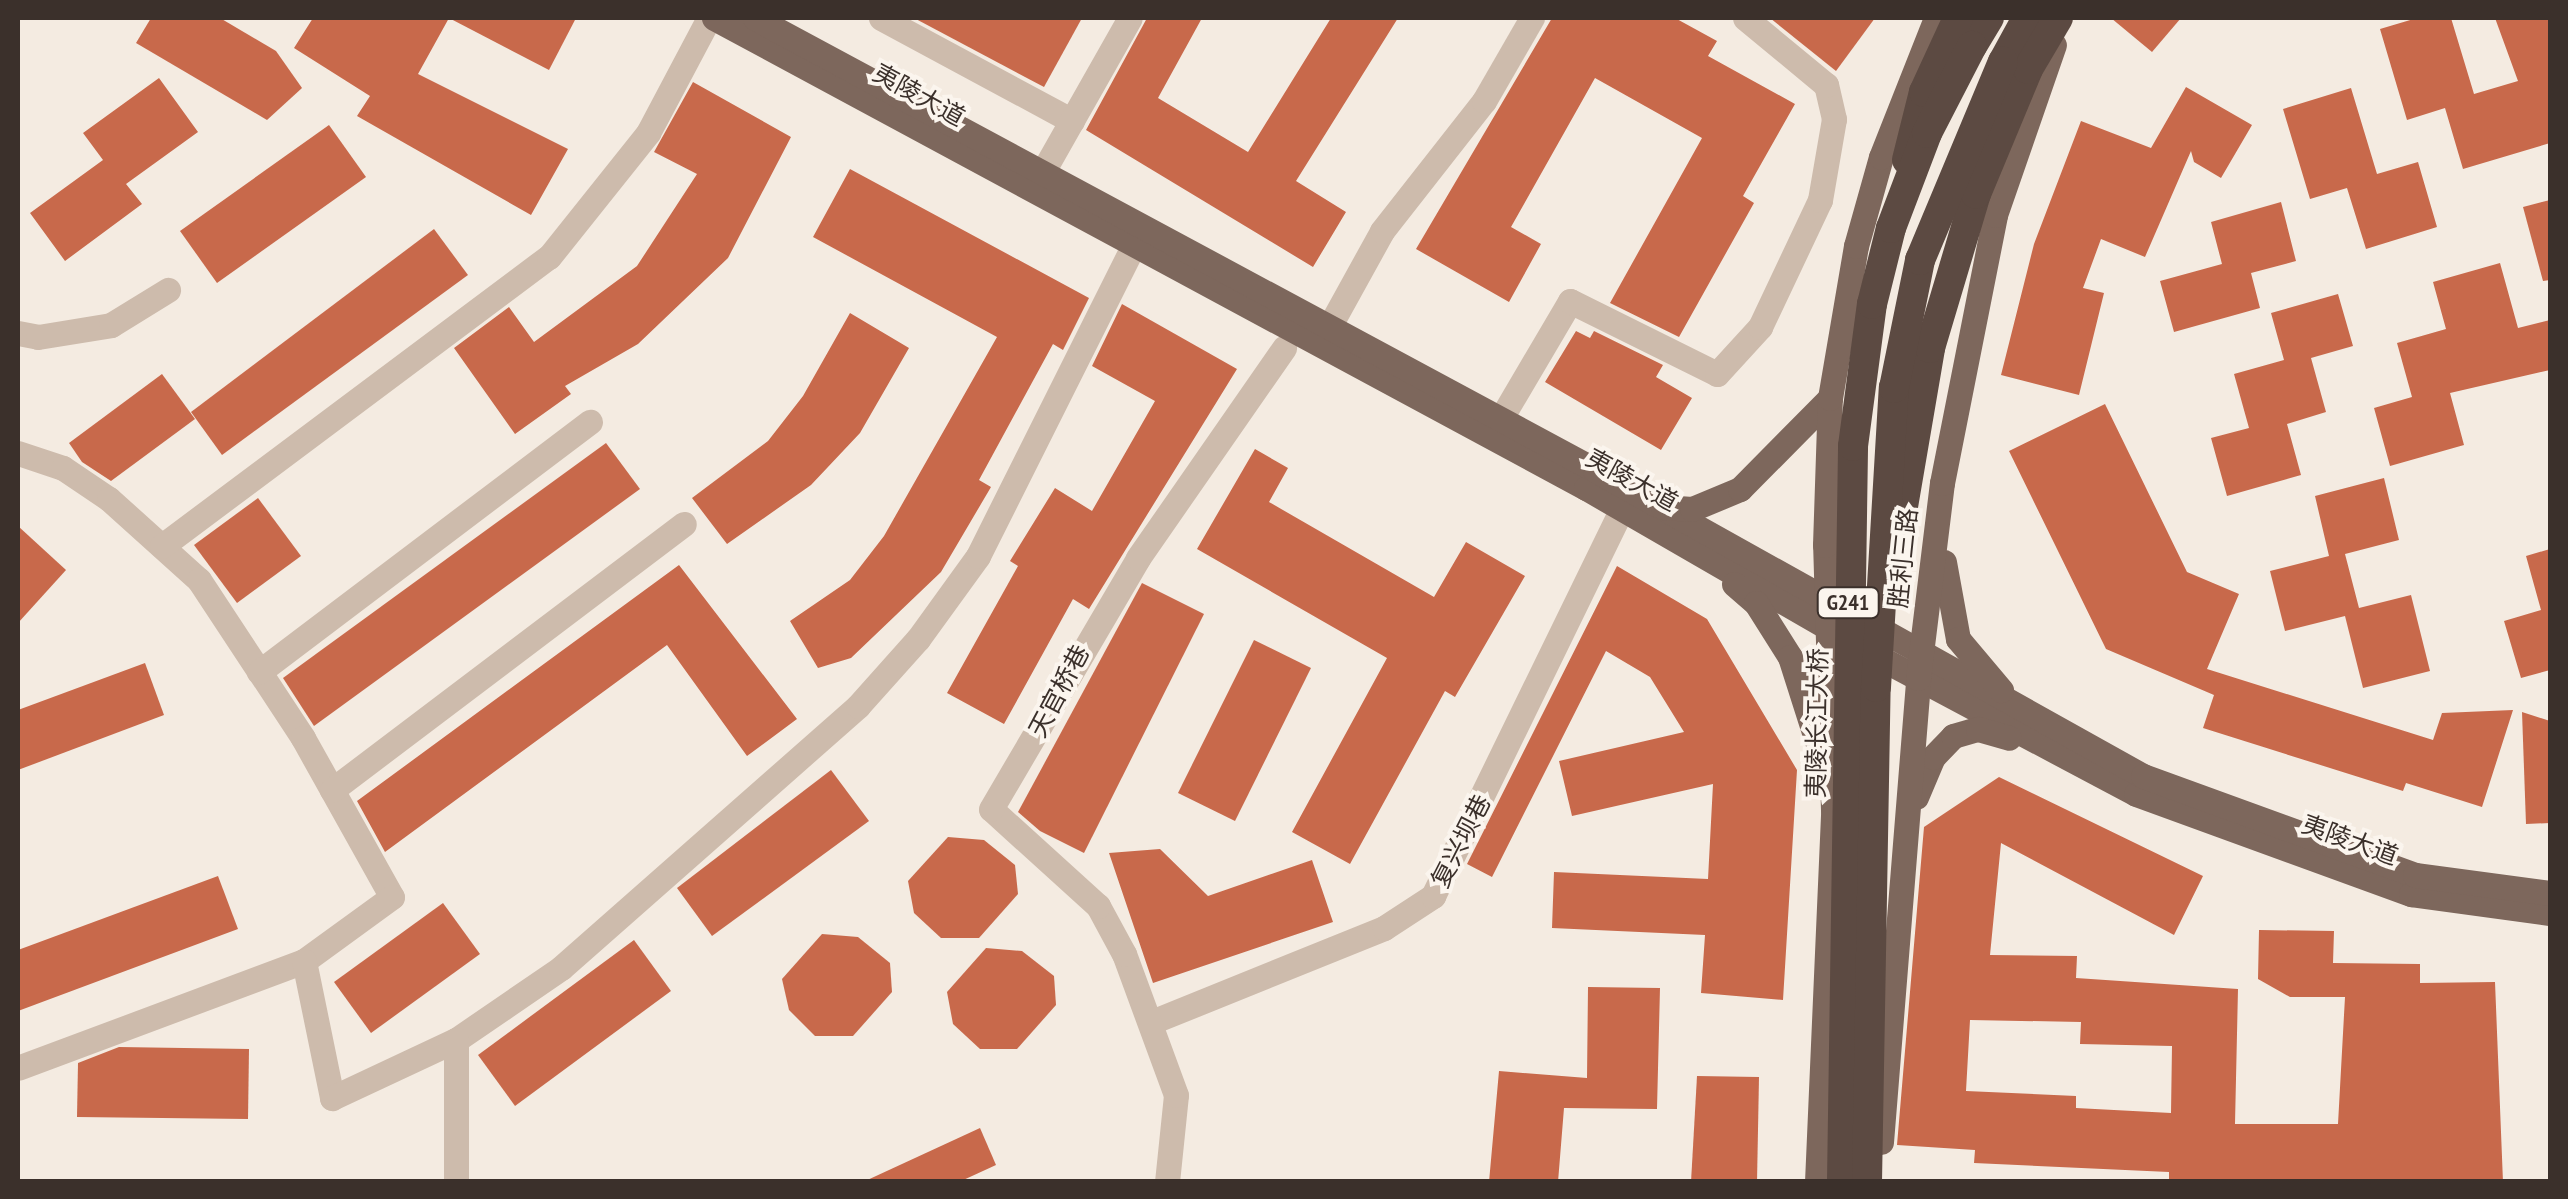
<!DOCTYPE html>
<meta charset="utf-8">
<style>
body{margin:0}
#map{position:relative;width:2568px;height:1199px;overflow:hidden;background:#f4ebe1;font-family:"PT Sans Narrow","Noto Sans SC",sans-serif}
div>[style]{position:absolute}
[style*='--x']{left:calc(var(--x)*1px);top:calc(var(--y)*1px);width:calc(var(--w)*1px);rotate:calc(var(--a)*1deg)}
.building>*{inset:0;background:#c8694b}
.minor>*{height:25px;margin:-12.5px;padding:0 12.5px;transform-origin:12.5px;border-radius:12.5px;background:#cdbbac}
.major>*{height:25px;margin:-12.5px;padding:0 12.5px;transform-origin:12.5px;border-radius:12.5px;background:#7d675c}
.highway>*{height:30px;margin:-15px;padding:0 15px;transform-origin:15px;border-radius:15px;background:#5c4a42}
.highway-bridge>*{height:30px;margin:-15px;padding:0 15px;transform-origin:15px;border-radius:15px;background:#5c4a42}
span{translate:-50% -50%;white-space:nowrap;text-align:center;line-height:1.15;-webkit-text-stroke:8px #fbf5ee;paint-order:stroke}
.shield-label span{padding:2px 8px;background:#fbf5ee;border:2px solid;border-radius:8px;-webkit-text-stroke-width:0}
.shield-label{font-size:22px;color:#3b302b;font-weight:700}
.street-label{font-size:25px;color:#3b302b}
.frame{position:absolute;inset:0;border:20px solid #3b302b;pointer-events:none}
</style>
<div id="map">
<div class="building">
<div style="clip-path:polygon(151px 18px,220px 18px,276px 51px,302px 88px,267px 120px,136px 43px)"></div>
<div style="clip-path:polygon(313px 18px,449px 18px,418px 74px,568px 149px,531px 215px,357px 116px,370px 96px,294px 48px)"></div>
<div style="clip-path:polygon(449px 18px,576px 18px,549px 70px)"></div>
<div style="clip-path:polygon(914px 18px,1082px 18px,1044px 87px)"></div>
<div style="clip-path:polygon(1147px 18px,1202px 18px,1158px 98px,1248px 152px,1331px 18px,1398px 18px,1296px 181px,1346px 212px,1313px 267px,1086px 130px)"></div>
<div style="clip-path:polygon(1552px 18px,1675px 18px,1717px 41px,1708px 56px,1795px 104px,1743px 196px,1754px 203px,1679px 337px,1610px 303px,1702px 138px,1595px 78px,1511px 227px,1541px 244px,1509px 302px,1416px 249px)"></div>
<div style="clip-path:polygon(1770px 18px,1875px 18px,1836px 71px)"></div>
<div style="clip-path:polygon(2111px 18px,2181px 18px,2152px 52px)"></div>
<div style="clip-path:polygon(2417px 18px,2451px 18px,2474px 94px,2518px 81px,2495px 18px,2550px 18px,2550px 143px,2463px 169px,2445px 108px,2407px 120px,2380px 29px)"></div>
<div style="clip-path:polygon(159px 78px,198px 132px,126px 184px,142px 204px,65px 261px,30px 213px,103px 160px,83px 133px)"></div>
<div style="clip-path:polygon(693px 82px,791px 137px,728px 258px,638px 344px,565px 386px,571px 394px,515px 434px,454px 348px,509px 307px,534px 342px,637px 266px,697px 174px,654px 152px)"></div>
<div style="clip-path:polygon(2186px 87px,2252px 125px,2221px 178px,2194px 162px,2191px 151px,2145px 257px,2101px 239px,2083px 288px,2104px 293px,2079px 395px,2001px 375px,2034px 244px,2081px 121px,2151px 148px)"></div>
<div style="clip-path:polygon(2351px 88px,2377px 174px,2418px 162px,2437px 227px,2366px 249px,2347px 188px,2310px 199px,2283px 109px)"></div>
<div style="clip-path:polygon(329px 125px,366px 177px,217px 283px,180px 231px)"></div>
<div style="clip-path:polygon(850px 169px,1089px 298px,1063px 350px,1053px 344px,979px 480px,991px 487px,941px 572px,851px 658px,818px 668px,790px 621px,850px 580px,884px 536px,997px 337px,813px 237px)"></div>
<div style="clip-path:polygon(2550px 200px,2550px 280px,2543px 281px,2523px 207px)"></div>
<div style="clip-path:polygon(2281px 202px,2296px 261px,2251px 273px,2260px 308px,2174px 332px,2160px 281px,2222px 264px,2211px 222px)"></div>
<div style="clip-path:polygon(434px 229px,468px 275px,222px 455px,191px 412px)"></div>
<div style="clip-path:polygon(2500px 263px,2518px 328px,2550px 320px,2550px 370px,2450px 393px,2464px 445px,2390px 466px,2374px 408px,2412px 397px,2397px 343px,2446px 329px,2433px 282px)"></div>
<div style="clip-path:polygon(2338px 294px,2353px 346px,2311px 358px,2326px 412px,2287px 424px,2301px 475px,2227px 496px,2211px 438px,2249px 428px,2234px 374px,2284px 360px,2271px 313px)"></div>
<div style="clip-path:polygon(1122px 304px,1237px 369px,1089px 609px,1073px 599px,1004px 724px,947px 693px,1018px 566px,1010px 561px,1055px 488px,1092px 511px,1155px 401px,1092px 366px)"></div>
<div style="clip-path:polygon(850px 313px,909px 348px,860px 433px,811px 485px,727px 544px,692px 498px,768px 441px,803px 396px)"></div>
<div style="clip-path:polygon(1576px 331px,1590px 338px,1594px 331px,1663px 365px,1656px 377px,1692px 398px,1661px 450px,1545px 382px)"></div>
<div style="clip-path:polygon(162px 374px,195px 419px,111px 481px,82px 462px,69px 443px)"></div>
<div style="clip-path:polygon(2105px 404px,2187px 572px,2239px 594px,2207px 669px,2433px 740px,2442px 713px,2513px 710px,2482px 807px,2406px 783px,2403px 791px,2203px 728px,2214px 695px,2106px 649px,2009px 451px)"></div>
<div style="clip-path:polygon(606px 443px,640px 489px,314px 726px,283px 678px)"></div>
<div style="clip-path:polygon(1255px 449px,1288px 468px,1269px 502px,1434px 597px,1466px 542px,1525px 576px,1455px 697px,1445px 691px,1350px 864px,1292px 832px,1387px 658px,1197px 549px)"></div>
<div style="clip-path:polygon(2384px 478px,2399px 540px,2345px 554px,2359px 608px,2411px 595px,2430px 671px,2363px 688px,2345px 616px,2285px 631px,2270px 571px,2329px 556px,2315px 496px)"></div>
<div style="clip-path:polygon(258px 498px,301px 556px,237px 603px,194px 545px)"></div>
<div style="clip-path:polygon(18px 526px,66px 570px,18px 623px)"></div>
<div style="clip-path:polygon(2550px 549px,2550px 670px,2521px 678px,2504px 621px,2541px 610px,2526px 556px)"></div>
<div style="clip-path:polygon(679px 565px,797px 719px,747px 756px,667px 645px,385px 852px,357px 801px)"></div>
<div style="clip-path:polygon(1617px 566px,1707px 619px,1797px 770px,1783px 1000px,1701px 993px,1705px 935px,1552px 928px,1554px 872px,1708px 879px,1713px 784px,1572px 816px,1559px 761px,1684px 732px,1650px 677px,1606px 651px,1492px 877px,1467px 864px)"></div>
<div style="clip-path:polygon(1142px 583px,1204px 614px,1084px 853px,1040px 831px,1018px 812px)"></div>
<div style="clip-path:polygon(1254px 640px,1311px 668px,1235px 821px,1178px 793px)"></div>
<div style="clip-path:polygon(145px 663px,164px 715px,18px 770px,18px 710px)"></div>
<div style="clip-path:polygon(2522px 712px,2550px 721px,2550px 823px,2526px 824px)"></div>
<div style="clip-path:polygon(831px 770px,869px 821px,712px 936px,677px 888px)"></div>
<div style="clip-path:polygon(evenodd,1999px 777px,2203px 876px,2174px 935px,2001px 843px,1990px 955px,2077px 956px,2076px 978px,2238px 989px,2235px 1124px,2338px 1124px,2345px 997px,2290px 997px,2258px 979px,2259px 930px,2334px 931px,2333px 963px,2420px 964px,2420px 983px,2495px 982px,2503px 1182px,2169px 1179px,2169px 1172px,1974px 1163px,1975px 1150px,1897px 1145px,1924px 827px,1999px 777px,1970px 1020px,2081px 1022px,2080px 1044px,2172px 1046px,2171px 1113px,2076px 1108px,2076px 1096px,1966px 1091px,1970px 1020px)"></div>
<div style="clip-path:polygon(948px 837px,984px 840px,1015px 865px,1018px 894px,979px 938px,941px 938px,914px 913px,908px 881px)"></div>
<div style="clip-path:polygon(1160px 849px,1208px 896px,1312px 860px,1333px 922px,1153px 983px,1109px 853px)"></div>
<div style="clip-path:polygon(218px 876px,238px 929px,18px 1011px,18px 950px)"></div>
<div style="clip-path:polygon(443px 903px,480px 954px,371px 1033px,334px 982px)"></div>
<div style="clip-path:polygon(822px 934px,858px 937px,890px 963px,892px 992px,853px 1036px,815px 1036px,789px 1010px,782px 979px)"></div>
<div style="clip-path:polygon(634px 940px,671px 991px,515px 1106px,478px 1055px)"></div>
<div style="clip-path:polygon(986px 948px,1022px 951px,1054px 976px,1056px 1005px,1017px 1049px,980px 1049px,953px 1024px,947px 992px)"></div>
<div style="clip-path:polygon(1588px 987px,1660px 988px,1657px 1109px,1564px 1108px,1558px 1182px,1489px 1182px,1499px 1071px,1587px 1078px)"></div>
<div style="clip-path:polygon(119px 1047px,249px 1049px,248px 1119px,77px 1117px,78px 1063px)"></div>
<div style="clip-path:polygon(1697px 1076px,1759px 1077px,1757px 1182px,1691px 1182px)"></div>
<div style="clip-path:polygon(980px 1128px,996px 1165px,959px 1182px,863px 1182px)"></div>
</div>
<div class="minor">
<div style="--x:881;--y:18;--w:217;--a:28.3"></div>
<div style="--x:1041;--y:175;--w:180;--a:-60.5"></div>
<div style="--x:1328;--y:329;--w:112;--a:-61.1"></div>
<div style="--x:1382;--y:231;--w:165;--a:-51.9"></div>
<div style="--x:1484;--y:101;--w:96;--a:-60"></div>
<div style="--x:18;--y:333;--w:20;--a:11"></div>
<div style="--x:38;--y:337;--w:74;--a:-9.3"></div>
<div style="--x:111;--y:325;--w:67;--a:-31.6"></div>
<div style="--x:1500;--y:420;--w:138;--a:-59.5"></div>
<div style="--x:1570;--y:301;--w:164;--a:26.4"></div>
<div style="--x:1717;--y:374;--w:64;--a:-47.5"></div>
<div style="--x:1760;--y:327;--w:140;--a:-64.7"></div>
<div style="--x:1820;--y:200;--w:82;--a:-80.2"></div>
<div style="--x:1834;--y:119;--w:35;--a:-103"></div>
<div style="--x:1826;--y:85;--w:105;--a:-140.4"></div>
<div style="--x:18;--y:453;--w:47;--a:18.4"></div>
<div style="--x:63;--y:468;--w:55;--a:34"></div>
<div style="--x:109;--y:499;--w:121;--a:42"></div>
<div style="--x:199;--y:580;--w:189;--a:56.6"></div>
<div style="--x:303;--y:738;--w:182;--a:60.8"></div>
<div style="--x:392;--y:897;--w:109;--a:144"></div>
<div style="--x:304;--y:961;--w:305;--a:159.5"></div>
<div style="--x:162;--y:546;--w:483;--a:-36.8"></div>
<div style="--x:549;--y:257;--w:159;--a:-51.4"></div>
<div style="--x:648;--y:133;--w:130;--a:-62.1"></div>
<div style="--x:259;--y:672;--w:415;--a:-37.1"></div>
<div style="--x:332;--y:790;--w:441;--a:-37.1"></div>
<div style="--x:304;--y:961;--w:140;--a:78.4"></div>
<div style="--x:332;--y:1098;--w:137;--a:-25.1"></div>
<div style="--x:456;--y:1040;--w:127;--a:-34.4"></div>
<div style="--x:561;--y:968;--w:396;--a:-41.4"></div>
<div style="--x:858;--y:706;--w:90;--a:-48.2"></div>
<div style="--x:918;--y:639;--w:102;--a:-54.1"></div>
<div style="--x:978;--y:556;--w:346;--a:-63.4"></div>
<div style="--x:1154;--y:1021;--w:248;--a:-22"></div>
<div style="--x:1384;--y:928;--w:59;--a:-33.1"></div>
<div style="--x:1433;--y:896;--w:431;--a:-64"></div>
<div style="--x:456;--y:1182;--w:142;--a:-90"></div>
<div style="--x:1167;--y:1182;--w:87;--a:-84.1"></div>
<div style="--x:1176;--y:1095;--w:150;--a:-110.2"></div>
<div style="--x:1124;--y:954;--w:55;--a:-118.4"></div>
<div style="--x:1098;--y:906;--w:144;--a:-137.8"></div>
<div style="--x:991;--y:809;--w:291;--a:-59.6"></div>
<div style="--x:1138;--y:558;--w:256;--a:-55.2"></div>
</div>
<div class="major">
<div style="--x:714;--y:18;--w:991;--a:28.32"></div>
<div style="--x:1586;--y:488;--w:344;--a:30"></div>
<div style="--x:1884;--y:660;--w:285;--a:28"></div>
<div style="--x:2136;--y:794;--w:293;--a:20"></div>
<div style="--x:2411;--y:894;--w:140;--a:7.8"></div>
<div style="--x:755;--y:18;--w:954;--a:28.28"></div>
<div style="--x:1595;--y:470;--w:628;--a:29.18"></div>
<div style="--x:2143;--y:776;--w:289;--a:20"></div>
<div style="--x:2415;--y:875;--w:136;--a:7.6"></div>
<div style="--x:1663;--y:507;--w:29;--a:4"></div>
<div style="--x:1692;--y:509;--w:52;--a:-22.6"></div>
<div style="--x:1740;--y:489;--w:128;--a:-45.3"></div>
<div style="--x:1944;--y:562;--w:78;--a:79.7"></div>
<div style="--x:1958;--y:639;--w:67;--a:49.9"></div>
<div style="--x:1734;--y:584;--w:29;--a:41"></div>
<div style="--x:1756;--y:603;--w:64;--a:57.8"></div>
<div style="--x:1790;--y:657;--w:102;--a:72.3"></div>
<div style="--x:1916;--y:797;--w:43;--a:-67"></div>
<div style="--x:1933;--y:757;--w:29;--a:-46"></div>
<div style="--x:1953;--y:736;--w:26;--a:-16"></div>
<div style="--x:1978;--y:729;--w:32;--a:16"></div>
<div style="--x:1881;--y:1142;--w:465;--a:-85.4"></div>
<div style="--x:1918;--y:678;--w:196;--a:-83"></div>
<div style="--x:1942;--y:483;--w:273;--a:-78.8"></div>
<div style="--x:1995;--y:215;--w:180;--a:-70.9"></div>
<div style="--x:1817;--y:1182;--w:372;--a:-87.5"></div>
<div style="--x:1833;--y:810;--w:265;--a:-91.7"></div>
<div style="--x:1825;--y:545;--w:147;--a:-88.1"></div>
<div style="--x:1830;--y:398;--w:154;--a:-80.3"></div>
<div style="--x:1856;--y:246;--w:92;--a:-74.3"></div>
<div style="--x:1881;--y:157;--w:149;--a:-68.4"></div>
</div>
<div class="highway">
<div style="--x:1972;--y:46;--w:33;--a:-59"></div>
<div style="--x:2003;--y:62;--w:50;--a:-61.4"></div>
<div style="--x:1907;--y:160;--w:70;--a:-76"></div>
<div style="--x:1924;--y:92;--w:81;--a:-65.3"></div>
</div>
<div class="highway-bridge">
<div style="--x:1899;--y:530;--w:185;--a:-80.3"></div>
<div style="--x:1930;--y:348;--w:161;--a:-73.4"></div>
<div style="--x:1976;--y:194;--w:135;--a:-67.4"></div>
<div style="--x:2028;--y:69;--w:59;--a:-59.5"></div>
<div style="--x:1842;--y:1182;--w:736;--a:-89.14"></div>
<div style="--x:1853;--y:446;--w:143;--a:-82.4"></div>
<div style="--x:1872;--y:304;--w:78;--a:-76"></div>
<div style="--x:1891;--y:228;--w:102;--a:-69.2"></div>
<div style="--x:1927;--y:133;--w:98;--a:-62.7"></div>
<div style="--x:1867;--y:1182;--w:495;--a:-89"></div>
<div style="--x:1876;--y:687;--w:300;--a:-86.6"></div>
<div style="--x:1894;--y:388;--w:131;--a:-78.5"></div>
<div style="--x:1920;--y:260;--w:215;--a:-67.3"></div>
</div>
<div class="shield-label">
<span style="left:1848px;top:603px">G241</span>
</div>
<div class="street-label">
<span style="left:919px;top:95px;rotate:29deg">夷陵大道</span>
<span style="left:1632px;top:480px;rotate:29deg">夷陵大道</span>
<span style="left:1903px;top:558px;rotate:-84deg">胜利三路</span>
<span style="left:1059px;top:691px;rotate:-62deg">天官桥巷</span>
<span style="left:1817px;top:723px;rotate:-89deg">夷陵长江大桥</span>
<span style="left:2350px;top:840px;rotate:20deg">夷陵大道</span>
<span style="left:1461px;top:841px;rotate:-63deg">复兴坝巷</span>
</div>
<div class="frame"></div>
</div>
